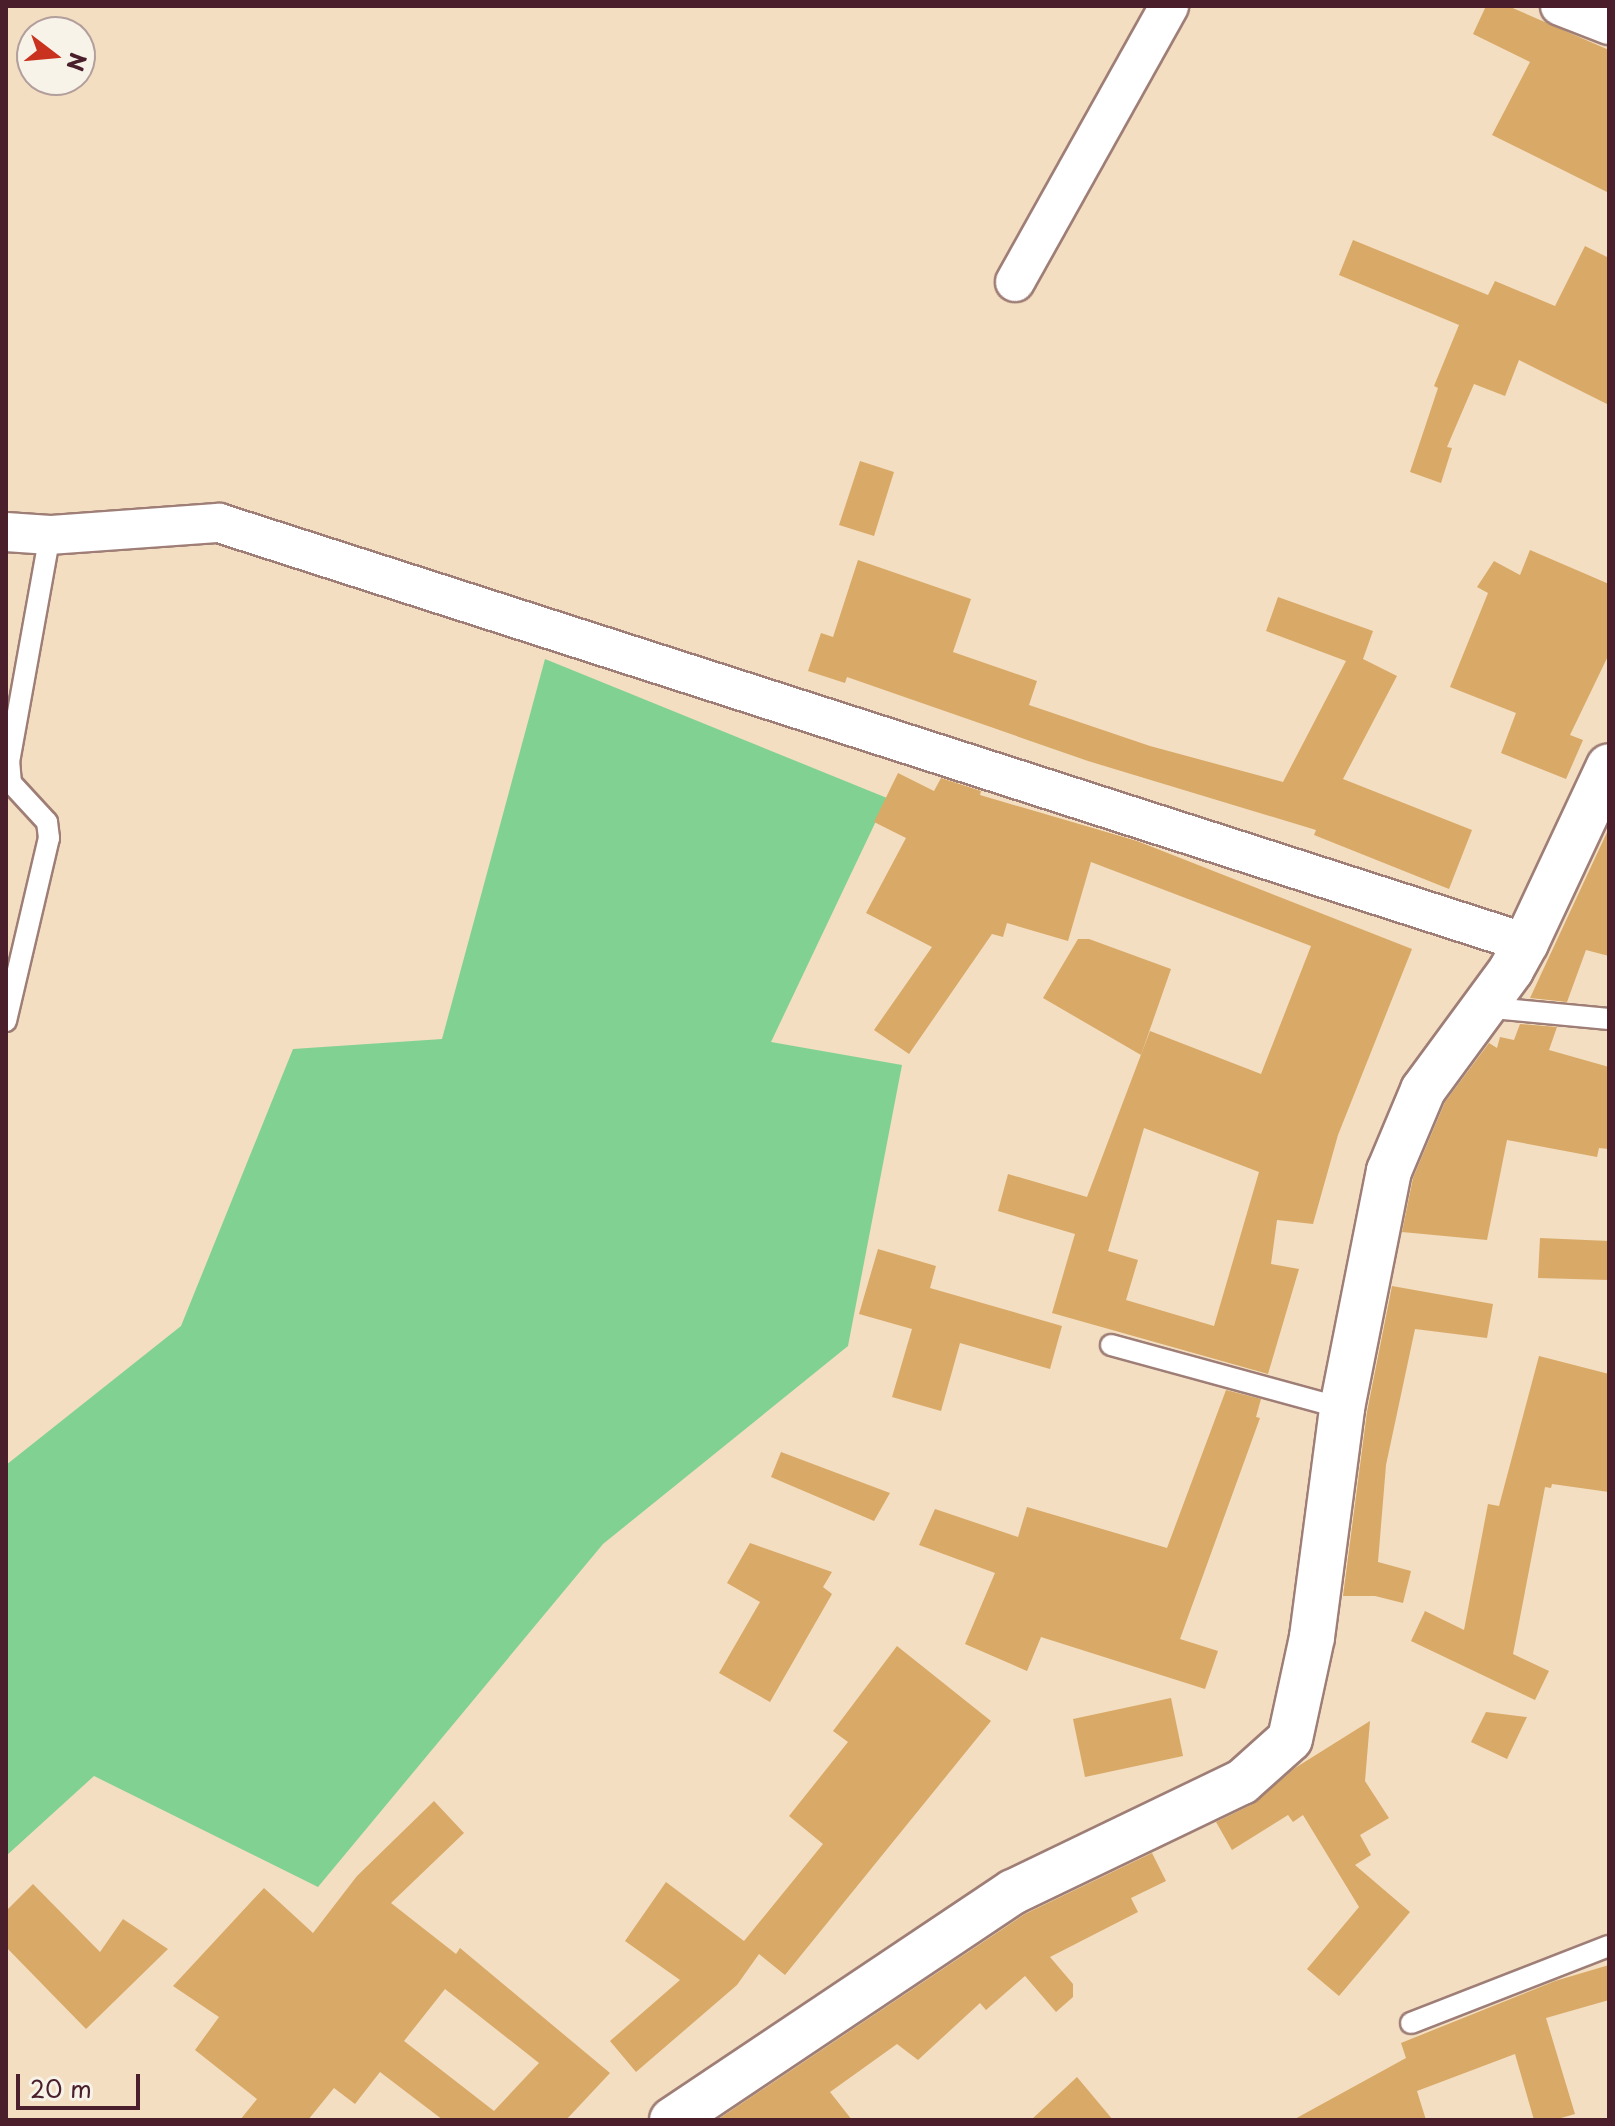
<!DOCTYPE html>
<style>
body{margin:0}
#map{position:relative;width:1615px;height:2126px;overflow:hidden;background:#f3dec1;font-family:"Playpen Sans",sans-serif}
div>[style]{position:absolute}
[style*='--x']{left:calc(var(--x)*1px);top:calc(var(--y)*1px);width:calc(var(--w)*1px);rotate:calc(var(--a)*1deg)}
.green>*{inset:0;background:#81d292}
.building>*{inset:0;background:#d9a967}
.roads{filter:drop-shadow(2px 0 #9e7e76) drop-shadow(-2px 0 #9e7e76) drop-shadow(0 2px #9e7e76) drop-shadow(0 -2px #9e7e76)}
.service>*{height:20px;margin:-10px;padding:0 10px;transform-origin:10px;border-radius:10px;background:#fff}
.minor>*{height:38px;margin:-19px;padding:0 19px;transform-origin:19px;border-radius:19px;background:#fff}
.tertiary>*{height:44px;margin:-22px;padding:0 22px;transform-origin:22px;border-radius:22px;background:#fff}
span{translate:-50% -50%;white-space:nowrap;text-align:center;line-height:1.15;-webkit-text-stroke:6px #f7f3e8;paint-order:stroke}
.frame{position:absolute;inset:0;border:8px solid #4a1f2b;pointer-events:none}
.north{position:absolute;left:16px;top:16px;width:80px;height:80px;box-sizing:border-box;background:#f7f3e8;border:2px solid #b29e9c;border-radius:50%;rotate:106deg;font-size:22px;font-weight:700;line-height:32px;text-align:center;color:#4a1f2b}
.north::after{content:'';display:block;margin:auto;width:28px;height:36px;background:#c8321e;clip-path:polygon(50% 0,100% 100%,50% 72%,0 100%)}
.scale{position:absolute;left:16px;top:2074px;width:124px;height:36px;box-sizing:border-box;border:4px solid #4a1f2b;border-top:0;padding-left:10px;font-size:24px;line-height:28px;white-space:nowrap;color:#4a1f2b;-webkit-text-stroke:6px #f7f3e8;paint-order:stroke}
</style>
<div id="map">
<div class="green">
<div style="clip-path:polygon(545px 659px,887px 798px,771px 1042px,902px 1065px,848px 1346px,603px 1544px,318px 1887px,94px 1776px,6px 1856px,6px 1465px,181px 1326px,293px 1049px,442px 1039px)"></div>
</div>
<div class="building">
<div style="clip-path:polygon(1486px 6px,1508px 6px,1609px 50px,1609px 193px,1492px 135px,1530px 62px,1473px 34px)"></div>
<div style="clip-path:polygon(1353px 240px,1488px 295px,1495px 281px,1555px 306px,1585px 246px,1609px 258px,1609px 405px,1519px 360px,1505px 396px,1474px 384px,1447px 447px,1452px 448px,1441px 483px,1410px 472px,1438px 388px,1434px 386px,1459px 325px,1339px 275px)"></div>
<div style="clip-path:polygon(860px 461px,894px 472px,874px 536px,839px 525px)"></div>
<div style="clip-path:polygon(1530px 550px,1609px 584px,1609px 654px,1570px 735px,1583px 740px,1566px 779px,1501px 753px,1516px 713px,1450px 687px,1488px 593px,1477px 587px,1494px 561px,1520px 575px)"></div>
<div style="clip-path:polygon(858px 560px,971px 599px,953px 652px,1037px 681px,1029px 705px,1150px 746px,1283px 782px,1346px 661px,1266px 631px,1278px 597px,1373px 631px,1363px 659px,1397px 676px,1343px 779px,1472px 830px,1449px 889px,1314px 835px,1316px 830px,1088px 761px,847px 677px,845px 683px,808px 671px,821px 633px,833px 637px)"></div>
<div style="clip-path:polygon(evenodd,898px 773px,934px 791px,941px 778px,981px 791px,980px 795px,1137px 841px,1412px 949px,1338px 1135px,1313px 1224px,1277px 1220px,1271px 1264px,1299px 1269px,1268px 1374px,1052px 1313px,1075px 1234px,998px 1211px,1008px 1174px,1087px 1197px,1150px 1031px,1261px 1074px,1311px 946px,1091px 862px,1068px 941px,1007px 923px,1003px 937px,992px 934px,909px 1054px,874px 1030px,932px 947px,866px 913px,906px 838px,874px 822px,898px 773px,1144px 1128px,1259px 1172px,1214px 1326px,1126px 1300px,1138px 1260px,1108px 1251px,1144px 1128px)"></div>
<div style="clip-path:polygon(1609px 828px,1609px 956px,1586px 950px,1567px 1002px,1530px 998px)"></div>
<div style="clip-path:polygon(1078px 939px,1089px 939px,1171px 969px,1141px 1055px,1043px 998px)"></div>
<div style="clip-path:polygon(1520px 1024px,1557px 1027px,1549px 1050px,1609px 1067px,1609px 1149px,1599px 1148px,1597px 1157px,1507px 1140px,1487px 1240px,1402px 1232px,1413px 1178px,1445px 1102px,1489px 1043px,1497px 1048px,1500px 1037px,1514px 1040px)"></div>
<div style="clip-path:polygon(1540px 1238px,1609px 1241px,1609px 1280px,1538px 1278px)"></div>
<div style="clip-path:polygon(878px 1249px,936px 1266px,930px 1288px,1062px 1326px,1050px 1369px,960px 1343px,941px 1411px,892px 1397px,912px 1329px,859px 1314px)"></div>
<div style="clip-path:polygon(1392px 1286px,1493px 1304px,1487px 1338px,1415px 1329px,1386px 1465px,1378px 1562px,1411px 1571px,1403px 1603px,1375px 1596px,1343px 1596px,1367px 1412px)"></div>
<div style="clip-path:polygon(1539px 1356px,1609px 1374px,1609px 1492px,1552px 1484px,1551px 1488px,1545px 1487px,1513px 1654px,1549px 1671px,1535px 1700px,1411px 1641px,1425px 1611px,1464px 1630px,1488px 1504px,1499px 1506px)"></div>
<div style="clip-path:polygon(1226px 1390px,1261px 1399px,1256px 1417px,1260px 1418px,1180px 1639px,1218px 1651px,1205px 1689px,1041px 1637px,1027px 1671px,965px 1644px,995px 1573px,919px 1545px,935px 1509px,1018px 1537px,1027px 1507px,1167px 1548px)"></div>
<div style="clip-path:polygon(781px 1452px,890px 1493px,874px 1521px,771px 1477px)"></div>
<div style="clip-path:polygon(750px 1543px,832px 1572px,823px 1587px,832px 1594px,770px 1702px,719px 1673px,760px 1602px,727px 1583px)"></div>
<div style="clip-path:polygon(897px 1646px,991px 1721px,785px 1975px,759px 1954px,737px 1985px,636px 2072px,610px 2041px,680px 1980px,625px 1941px,666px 1882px,744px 1941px,823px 1844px,789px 1816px,848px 1742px,833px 1731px)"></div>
<div style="clip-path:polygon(1171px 1698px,1183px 1756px,1085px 1777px,1073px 1719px)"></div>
<div style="clip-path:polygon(1486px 1712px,1527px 1717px,1507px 1759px,1471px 1742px)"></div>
<div style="clip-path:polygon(1370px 1721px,1365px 1781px,1389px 1818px,1360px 1835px,1371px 1855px,1355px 1865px,1410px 1912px,1339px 1996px,1307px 1969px,1359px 1907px,1303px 1815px,1293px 1822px,1288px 1815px,1232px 1850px,1216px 1822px,1253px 1804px,1295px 1768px)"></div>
<div style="clip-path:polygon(evenodd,434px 1801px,464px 1833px,391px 1903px,456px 1954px,460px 1948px,610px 2073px,566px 2120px,443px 2120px,380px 2072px,355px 2104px,334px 2088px,308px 2120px,240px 2120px,257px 2099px,195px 2050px,219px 2017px,173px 1986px,264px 1888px,313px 1933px,357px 1876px,434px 1801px,445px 1989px,539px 2063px,494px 2111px,404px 2041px,445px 1989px)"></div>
<div style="clip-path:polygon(1152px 1853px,1166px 1881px,1131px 1898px,1138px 1912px,1050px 1957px,1073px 1984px,1073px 1997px,1056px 2012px,1025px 1976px,986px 2010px,980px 2003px,918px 2060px,897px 2044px,830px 2092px,852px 2120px,717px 2120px,1025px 1914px)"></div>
<div style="clip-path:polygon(33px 1884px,100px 1952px,123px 1919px,168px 1949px,86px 2029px,6px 1947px,6px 1911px)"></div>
<div style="clip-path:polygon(1609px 1965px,1609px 2000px,1546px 2018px,1575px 2114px,1554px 2120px,1534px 2120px,1515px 2054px,1417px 2091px,1426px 2120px,1293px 2120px,1406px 2058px,1401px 2043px,1555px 1981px)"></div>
<div style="clip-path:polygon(1077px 2077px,1113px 2120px,1031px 2120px)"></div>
</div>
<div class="roads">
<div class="service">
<div style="--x:1482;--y:1007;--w:128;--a:5.4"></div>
<div style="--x:6;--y:1021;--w:188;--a:-76.8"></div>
<div style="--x:49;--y:838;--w:16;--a:-97"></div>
<div style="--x:47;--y:822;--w:53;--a:-132.7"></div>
<div style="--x:11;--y:783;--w:21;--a:-95"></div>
<div style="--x:9;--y:762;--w:231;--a:-79.8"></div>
<div style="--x:1111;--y:1345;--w:239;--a:15.3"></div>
<div style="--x:1411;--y:2023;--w:212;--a:-21.3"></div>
</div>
<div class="minor">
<div style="--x:1560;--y:6;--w:53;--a:21.2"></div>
<div style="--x:1015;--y:282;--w:316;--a:-60.8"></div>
<div style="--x:6;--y:532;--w:44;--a:3.9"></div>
<div style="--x:50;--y:535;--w:169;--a:-4.1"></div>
<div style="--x:219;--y:523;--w:1373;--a:17.81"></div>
</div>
<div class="tertiary">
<div style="--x:672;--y:2120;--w:410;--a:-33.8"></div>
<div style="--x:1013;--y:1892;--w:254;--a:-25.7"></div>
<div style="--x:1242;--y:1782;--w:64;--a:-41.9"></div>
<div style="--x:1290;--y:1739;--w:104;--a:-77.8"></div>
<div style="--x:1312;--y:1637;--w:231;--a:-82.5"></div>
<div style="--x:1342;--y:1408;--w:242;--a:-78.8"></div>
<div style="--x:1389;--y:1171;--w:88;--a:-67.2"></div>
<div style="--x:1423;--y:1090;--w:149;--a:-53.7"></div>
<div style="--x:1511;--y:970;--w:31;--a:-61"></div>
<div style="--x:1526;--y:943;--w:195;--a:-64.9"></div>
</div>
</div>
<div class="frame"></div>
<div class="north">N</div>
<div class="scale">20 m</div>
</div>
